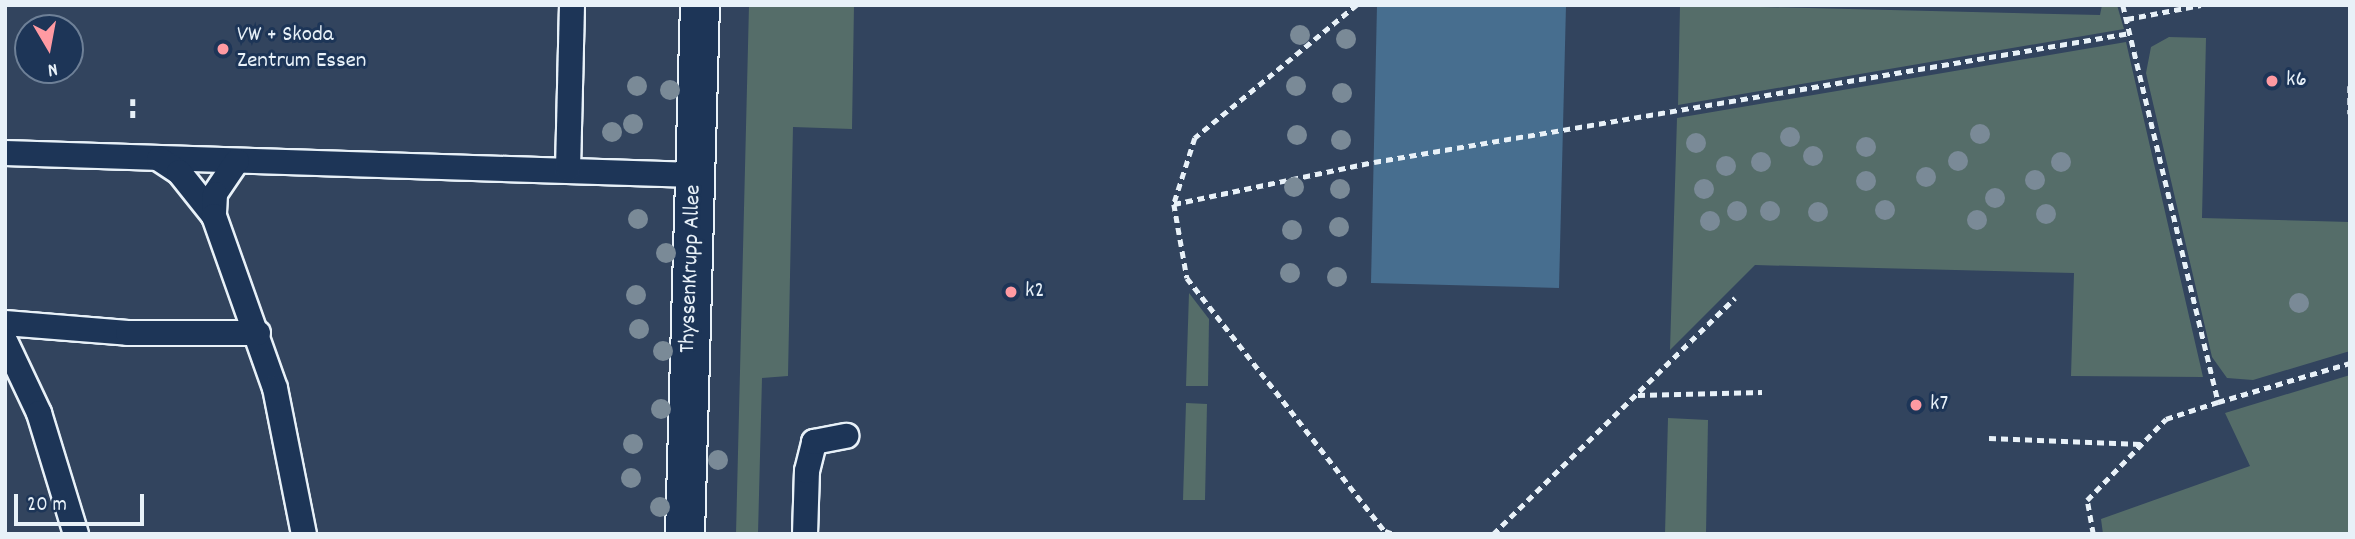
<!DOCTYPE html>
<style>
body{margin:0}
#map{position:relative;width:2355px;height:539px;overflow:hidden;background:#32445e;font-family:Dekko,sans-serif}
div>[style]{position:absolute}
[style*='--x']{left:calc(var(--x)*1px);top:calc(var(--y)*1px);width:calc(var(--w)*1px);rotate:calc(var(--a)*1deg)}
.green>*{inset:0;background:#556d69}
.water>*{inset:0;background:#476e8f}
.path>*{height:4.5px;margin-top:-2.25px;transform-origin:0;background:repeating-linear-gradient(90deg,#e8f1f8 0 7px,transparent 0 12px)}
.roads{filter:drop-shadow(2px 0 #e8f1f8) drop-shadow(-2px 0 #e8f1f8) drop-shadow(0 2px #e8f1f8) drop-shadow(0 -2px #e8f1f8)}
.lane>*{height:24px;margin:-12px;padding:0 12px;transform-origin:12px;border-radius:12px;background:#1d3557}
.street>*{height:38px;margin:-19px;padding:0 19px;transform-origin:19px;border-radius:19px;background:#1d3557}
.trees>*{width:20px;height:20px;margin:-10px;border-radius:50%;background:#7a8a97}
.dots>*{width:19px;height:19px;translate:-50% -50%;box-sizing:border-box;border:4px solid #1d3557;border-radius:50%}
span{translate:-50% -50%;white-space:nowrap;text-align:center;line-height:1.15;-webkit-text-stroke:6px #1d3557;paint-order:stroke}
.poi-label{font-size:23px;color:#e8f1f8}
.left{translate:0 -50%;text-align:left}
.street-label{font-size:23px;color:#e8f1f8}
.frame{position:absolute;inset:0;border:7px solid #e8f1f8;pointer-events:none}
.north{position:absolute;left:14px;top:14px;width:70px;height:70px;box-sizing:border-box;background:#1d3557;border:2px solid #6e8097;border-radius:50%;rotate:170deg;font-size:19px;font-weight:700;line-height:28px;text-align:center;color:#e8f1f8}
.north::after{content:'';display:block;margin:auto;width:24px;height:32px;background:#ff9aa2;clip-path:polygon(50% 0,100% 100%,50% 72%,0 100%)}
.scale{position:absolute;left:14px;top:494px;width:130px;height:32px;box-sizing:border-box;border:4px solid #e8f1f8;border-top:0;padding-left:9px;font-size:21px;line-height:24px;white-space:nowrap;color:#e8f1f8;-webkit-text-stroke:5px #1d3557;paint-order:stroke}
</style>
<div id="map">
<div class="green">
<div style="clip-path:polygon(749px 5px,854px 5px,852px 129px,793px 127px,788px 376px,762px 378px,758px 534px,736px 534px)"></div>
<div style="clip-path:polygon(1680px 5px,2100px 15px,2102px 5px,2117px 5px,2124px 29px,1678px 105px)"></div>
<div style="clip-path:polygon(2169px 37px,2206px 38px,2202px 218px,2350px 222px,2350px 351px,2253px 380px,2227px 378px,2212px 357px,2146px 73px,2151px 47px)"></div>
<div style="clip-path:polygon(2126px 42px,2203px 377px,2071px 376px,2074px 273px,1755px 265px,1670px 350px,1677px 118px)"></div>
<div style="clip-path:polygon(1189px 293px,1209px 319px,1208px 386px,1186px 386px)"></div>
<div style="clip-path:polygon(2350px 375px,2350px 534px,2103px 534px,2101px 519px,2250px 466px,2225px 413px)"></div>
<div style="clip-path:polygon(1186px 403px,1207px 404px,1205px 500px,1183px 500px)"></div>
<div style="clip-path:polygon(1668px 418px,1708px 420px,1706px 534px,1665px 534px)"></div>
</div>
<div class="water">
<div style="clip-path:polygon(1377px 5px,1566px 5px,1559px 288px,1371px 283px)"></div>
</div>
<div class="path">
<div style="--x:1357;--y:5;--w:210;--a:140.6"></div>
<div style="--x:1195;--y:138;--w:69;--a:107.7"></div>
<div style="--x:1174;--y:204;--w:75;--a:80"></div>
<div style="--x:1187;--y:278;--w:321;--a:52"></div>
<div style="--x:1385;--y:531;--w:9;--a:18"></div>
<div style="--x:2123;--y:5;--w:408;--a:76.5"></div>
<div style="--x:2218;--y:402;--w:138;--a:-16.5"></div>
<div style="--x:2349;--y:5;--w:1;--a:0"></div>
<div style="--x:2127;--y:19;--w:75;--a:-10.7"></div>
<div style="--x:2350;--y:86;--w:28;--a:90"></div>
<div style="--x:133;--y:99;--w:23;--a:90"></div>
<div style="--x:1174;--y:204;--w:204;--a:-11.9"></div>
<div style="--x:1374;--y:162;--w:767;--a:-9.68"></div>
<div style="--x:1638;--y:395;--w:124;--a:-1.4"></div>
<div style="--x:1989;--y:438;--w:152;--a:2.3"></div>
<div style="--x:1493;--y:534;--w:338;--a:-44.3"></div>
<div style="--x:2093;--y:534;--w:35;--a:-100"></div>
<div style="--x:2087;--y:500;--w:113;--a:-45.7"></div>
<div style="--x:2166;--y:419;--w:55;--a:-18.1"></div>
</div>
<div class="roads">
<div class="lane">
<div style="--x:5;--y:153;--w:690;--a:1.83"></div>
<div style="--x:159;--y:159;--w:24;--a:33"></div>
<div style="--x:179;--y:172;--w:56;--a:51.5"></div>
<div style="--x:237;--y:161;--w:40;--a:124"></div>
<div style="--x:215;--y:194;--w:22;--a:93"></div>
<div style="--x:214;--y:216;--w:182;--a:70.5"></div>
<div style="--x:275;--y:388;--w:149;--a:78.8"></div>
<div style="--x:568;--y:169;--w:164;--a:-88.6"></div>
<div style="--x:5;--y:323;--w:123;--a:4.6"></div>
<div style="--x:128;--y:333;--w:130;--a:0"></div>
<div style="--x:5;--y:341;--w:80;--a:64.7"></div>
<div style="--x:39;--y:413;--w:127;--a:73"></div>
<div style="--x:805;--y:534;--w:63;--a:-88.2"></div>
<div style="--x:807;--y:471;--w:30;--a:-76"></div>
<div style="--x:814;--y:442;--w:33;--a:-11"></div>
</div>
<div class="street">
<div style="--x:685;--y:534;--w:529;--a:-88.38"></div>
</div>
</div>
<div class="trees">
<div style="left:1300px;top:35px"></div>
<div style="left:1346px;top:39px"></div>
<div style="left:637px;top:86px"></div>
<div style="left:1296px;top:86px"></div>
<div style="left:670px;top:90px"></div>
<div style="left:1342px;top:93px"></div>
<div style="left:633px;top:124px"></div>
<div style="left:612px;top:132px"></div>
<div style="left:1980px;top:134px"></div>
<div style="left:1297px;top:135px"></div>
<div style="left:1790px;top:137px"></div>
<div style="left:1341px;top:140px"></div>
<div style="left:1696px;top:143px"></div>
<div style="left:1866px;top:147px"></div>
<div style="left:1813px;top:156px"></div>
<div style="left:1958px;top:161px"></div>
<div style="left:1761px;top:162px"></div>
<div style="left:2061px;top:162px"></div>
<div style="left:1726px;top:166px"></div>
<div style="left:1926px;top:177px"></div>
<div style="left:2035px;top:180px"></div>
<div style="left:1866px;top:181px"></div>
<div style="left:1294px;top:187px"></div>
<div style="left:1340px;top:189px"></div>
<div style="left:1704px;top:189px"></div>
<div style="left:1995px;top:198px"></div>
<div style="left:1885px;top:210px"></div>
<div style="left:1737px;top:211px"></div>
<div style="left:1770px;top:211px"></div>
<div style="left:1818px;top:212px"></div>
<div style="left:2046px;top:214px"></div>
<div style="left:638px;top:219px"></div>
<div style="left:1977px;top:220px"></div>
<div style="left:1710px;top:221px"></div>
<div style="left:1339px;top:227px"></div>
<div style="left:1292px;top:230px"></div>
<div style="left:666px;top:253px"></div>
<div style="left:1290px;top:273px"></div>
<div style="left:1337px;top:277px"></div>
<div style="left:636px;top:295px"></div>
<div style="left:2299px;top:303px"></div>
<div style="left:639px;top:329px"></div>
<div style="left:663px;top:351px"></div>
<div style="left:661px;top:409px"></div>
<div style="left:633px;top:444px"></div>
<div style="left:718px;top:460px"></div>
<div style="left:631px;top:478px"></div>
<div style="left:660px;top:507px"></div>
</div>
<div class="dots">
<div style="left:223px;top:49px;background:#ff9aa2"></div>
<div style="left:2272px;top:81px;background:#ff9aa2"></div>
<div style="left:1011px;top:292px;background:#ff9aa2"></div>
<div style="left:1916px;top:405px;background:#ff9aa2"></div>
</div>
<div class="poi-label">
<span class="left" style="left:237px;top:49px">VW + Skoda<br>Zentrum Essen</span>
<span class="left" style="left:2286px;top:81px">k6</span>
<span class="left" style="left:1025px;top:292px">k2</span>
<span class="left" style="left:1930px;top:405px">k7</span>
</div>
<div class="street-label">
<span style="left:692px;top:269px;rotate:-88deg">ThyssenKrupp Allee</span>
</div>
<div class="frame"></div>
<div class="north">N</div>
<div class="scale">20 m</div>
</div>
